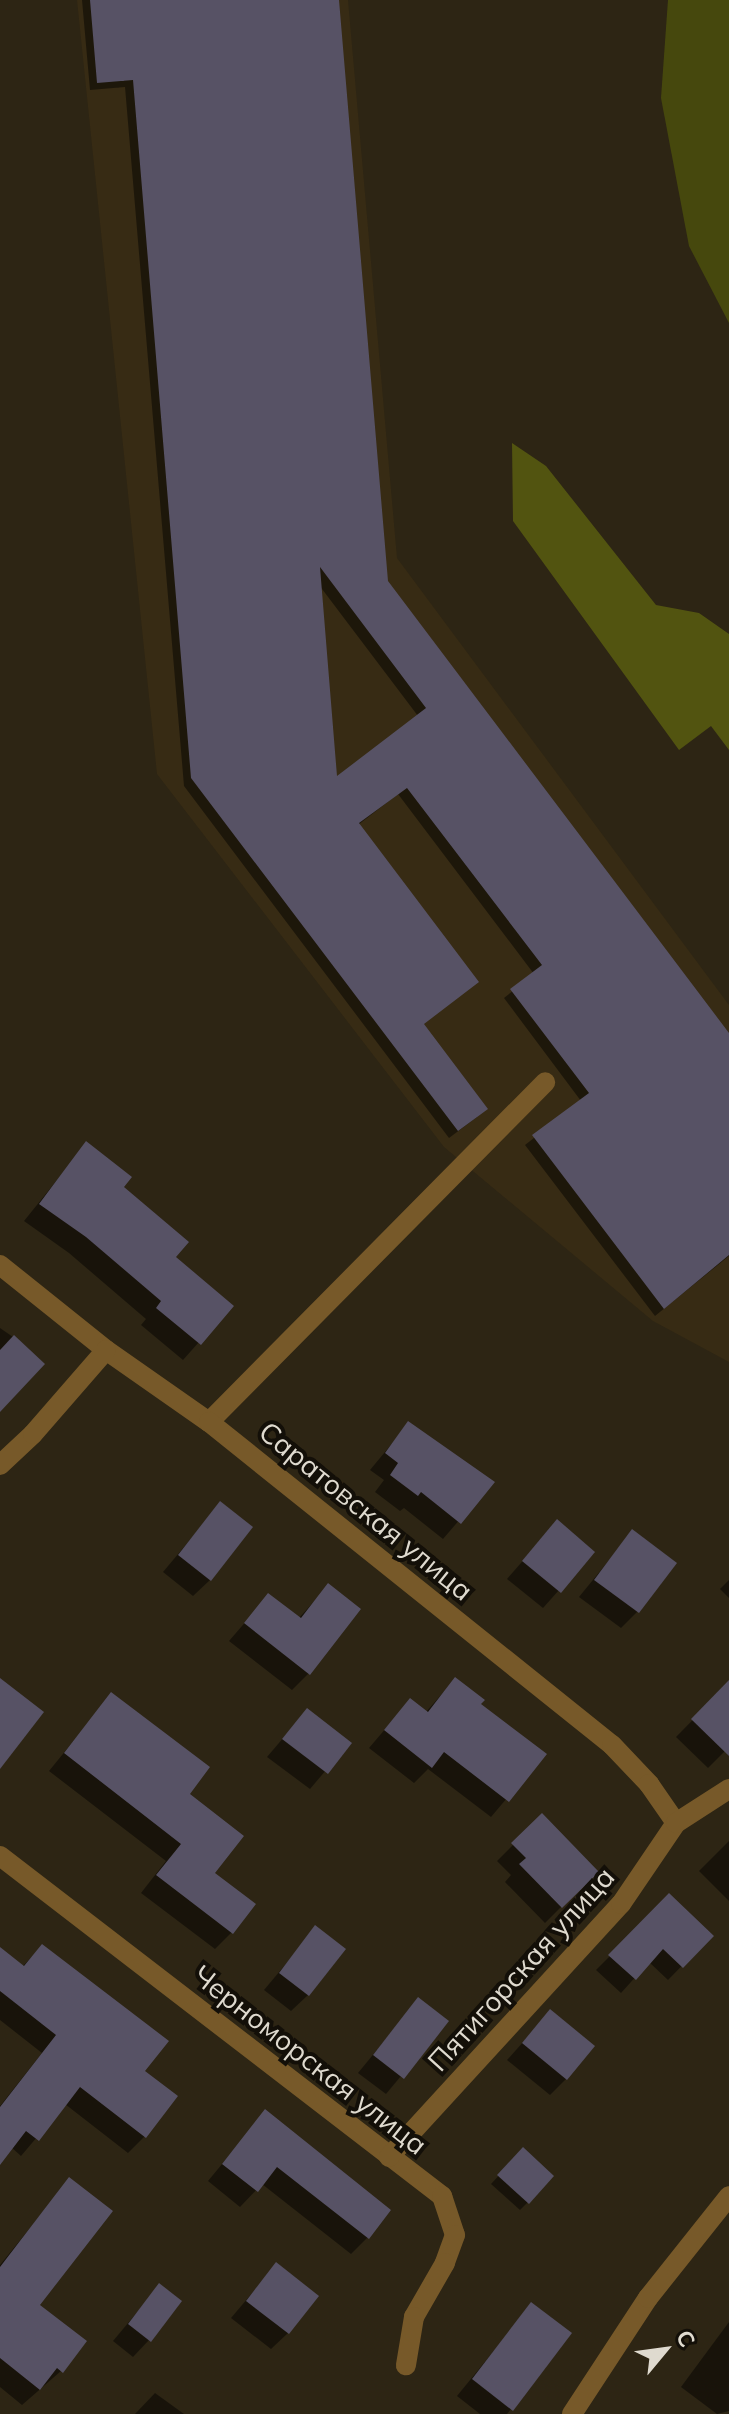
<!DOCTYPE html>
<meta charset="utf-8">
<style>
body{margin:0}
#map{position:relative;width:729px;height:2414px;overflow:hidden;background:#2d2514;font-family:Mulish,sans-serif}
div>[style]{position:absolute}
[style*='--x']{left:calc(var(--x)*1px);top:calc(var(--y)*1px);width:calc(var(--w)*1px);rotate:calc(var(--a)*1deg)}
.built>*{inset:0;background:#372b14}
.green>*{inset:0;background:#46480d}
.forest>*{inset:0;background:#525410}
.shadow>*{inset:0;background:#0007}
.building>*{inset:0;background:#575265}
.service>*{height:20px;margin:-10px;padding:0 10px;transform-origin:10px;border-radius:10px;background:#775929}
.minor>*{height:20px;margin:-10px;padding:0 10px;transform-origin:10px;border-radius:10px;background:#775929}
span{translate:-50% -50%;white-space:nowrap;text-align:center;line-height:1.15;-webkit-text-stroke:8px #130f08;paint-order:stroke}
.street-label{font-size:28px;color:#dfdacf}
.north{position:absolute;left:625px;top:2310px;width:80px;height:80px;-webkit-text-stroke:6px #130f08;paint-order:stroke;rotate:61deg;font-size:22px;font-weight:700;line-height:32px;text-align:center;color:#dfdacf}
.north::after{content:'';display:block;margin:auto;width:28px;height:36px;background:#dfdacf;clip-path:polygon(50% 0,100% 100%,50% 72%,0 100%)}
</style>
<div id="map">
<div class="built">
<div style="clip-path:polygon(77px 0,348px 0,397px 558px,729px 1005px,729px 1362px,653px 1321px,444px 1147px,157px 774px)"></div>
</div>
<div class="green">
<div style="clip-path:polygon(668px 0,729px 0,729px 323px,689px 246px,661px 98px)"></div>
</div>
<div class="forest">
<div style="clip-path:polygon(512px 443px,546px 466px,656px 605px,699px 613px,729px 634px,729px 750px,711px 726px,679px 750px,513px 521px)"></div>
</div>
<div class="shadow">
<div style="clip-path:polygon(evenodd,82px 0,337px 0,386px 582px,729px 1036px,729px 1256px,655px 1316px,525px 1145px,581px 1101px,504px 998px,534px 974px,398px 794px,358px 825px,422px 1025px,477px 1117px,449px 1138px,184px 786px,125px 87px,90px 90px,82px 0,319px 585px,418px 716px,335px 780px,319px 585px)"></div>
<div style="clip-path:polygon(86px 1144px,174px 1258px,231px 1306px,183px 1360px,141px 1325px,146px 1319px,69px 1253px,24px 1221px)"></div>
<div style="clip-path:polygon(0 1328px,13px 1337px,0 1409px)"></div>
<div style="clip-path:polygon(409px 1423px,492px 1482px,443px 1539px,404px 1508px,400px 1511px,375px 1492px,384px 1480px,370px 1470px)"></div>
<div style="clip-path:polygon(220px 1504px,210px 1580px,193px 1596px,163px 1572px)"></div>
<div style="clip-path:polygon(557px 1522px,593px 1552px,543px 1608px,507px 1579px)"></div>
<div style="clip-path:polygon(632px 1532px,637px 1612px,621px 1628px,579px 1597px)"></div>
<div style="clip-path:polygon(729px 1580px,729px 1598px,720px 1589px)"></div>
<div style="clip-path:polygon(328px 1586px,309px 1673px,292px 1690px,229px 1641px,268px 1596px,298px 1619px)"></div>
<div style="clip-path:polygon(455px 1679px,479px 1704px,544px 1754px,491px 1817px,428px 1769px,414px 1783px,369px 1748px,410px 1700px,426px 1712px)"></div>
<div style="clip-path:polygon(729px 1683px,729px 1747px,708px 1768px,676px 1737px)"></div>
<div style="clip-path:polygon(111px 1695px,187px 1794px,232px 1932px,215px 1949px,141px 1893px,166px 1861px,49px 1771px)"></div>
<div style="clip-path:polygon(307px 1710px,349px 1743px,310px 1789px,267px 1757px)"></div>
<div style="clip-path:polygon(542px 1816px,596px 1872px,545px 1923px,505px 1882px,511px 1875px,497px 1861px)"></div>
<div style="clip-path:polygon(729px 1841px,729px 1901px,699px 1871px)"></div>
<div style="clip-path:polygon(670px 1896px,711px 1936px,668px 1980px,649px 1962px,621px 1993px,596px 1970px)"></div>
<div style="clip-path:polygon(316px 1928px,308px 1995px,291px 2011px,264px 1990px)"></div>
<div style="clip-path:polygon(42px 1946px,142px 2072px,144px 2137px,128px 2153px,65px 2104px,21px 2156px,11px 2147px,0 2162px,0 2106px,42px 2053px,0 2020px,0 1950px,22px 1967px)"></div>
<div style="clip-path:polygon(418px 2000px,446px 2022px,386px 2094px,358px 2073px)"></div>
<div style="clip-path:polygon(550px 2012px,566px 2079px,550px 2095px,507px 2060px)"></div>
<div style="clip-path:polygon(265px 2112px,368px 2237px,351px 2254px,262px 2184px,240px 2207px,208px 2181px)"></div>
<div style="clip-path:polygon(515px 2158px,528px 2202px,520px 2210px,491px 2184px)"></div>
<div style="clip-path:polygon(69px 2180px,37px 2305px,61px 2371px,22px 2405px,0 2387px,0 2265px)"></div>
<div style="clip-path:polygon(276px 2265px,288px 2333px,271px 2349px,231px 2318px)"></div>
<div style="clip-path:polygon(159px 2286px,149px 2340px,133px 2357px,113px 2341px)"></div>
<div style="clip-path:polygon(532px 2304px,511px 2409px,507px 2414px,480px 2414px,457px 2396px)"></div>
<div style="clip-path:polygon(729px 2322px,729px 2411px,717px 2414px,681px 2387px)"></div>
<div style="clip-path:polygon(155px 2393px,184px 2414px,135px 2414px)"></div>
</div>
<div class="building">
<div style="clip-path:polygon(evenodd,90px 0,339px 0,388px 581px,729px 1033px,729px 1255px,664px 1309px,532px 1135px,589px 1093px,510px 989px,542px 965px,407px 788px,359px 823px,479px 982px,424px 1024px,488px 1109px,458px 1131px,191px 778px,133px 80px,97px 83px,90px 0,320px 567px,426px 708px,337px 776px,320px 567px)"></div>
<div style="clip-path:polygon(86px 1141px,132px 1177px,124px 1187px,189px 1242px,176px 1257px,234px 1306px,201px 1345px,156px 1308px,161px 1301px,86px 1237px,39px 1204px)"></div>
<div style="clip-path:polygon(14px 1335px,45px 1364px,0 1412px,0 1350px)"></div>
<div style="clip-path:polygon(408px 1421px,495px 1482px,461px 1524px,421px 1492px,418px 1496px,390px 1475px,398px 1463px,385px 1453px)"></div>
<div style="clip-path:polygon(220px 1501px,253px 1527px,211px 1581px,178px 1555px)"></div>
<div style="clip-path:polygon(557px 1519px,595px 1552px,561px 1593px,522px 1561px)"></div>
<div style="clip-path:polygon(632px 1529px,677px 1563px,639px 1613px,594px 1580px)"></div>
<div style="clip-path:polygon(328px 1583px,361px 1609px,310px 1675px,244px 1623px,268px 1593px,301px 1618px)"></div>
<div style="clip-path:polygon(455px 1677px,485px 1700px,481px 1704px,547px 1754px,509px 1802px,444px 1752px,432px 1768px,384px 1730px,410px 1698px,428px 1712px)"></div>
<div style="clip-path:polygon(0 1678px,44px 1712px,0 1769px)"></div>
<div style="clip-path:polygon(729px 1680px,729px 1756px,691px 1719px)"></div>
<div style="clip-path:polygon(111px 1692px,210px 1767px,190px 1794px,244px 1836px,215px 1873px,256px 1904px,233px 1934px,156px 1875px,181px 1844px,64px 1753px)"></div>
<div style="clip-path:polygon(307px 1708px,352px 1743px,328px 1774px,282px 1739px)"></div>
<div style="clip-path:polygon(542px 1813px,599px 1872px,562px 1908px,519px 1864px,526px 1858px,511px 1843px)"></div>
<div style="clip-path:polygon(669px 1893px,714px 1936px,683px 1968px,663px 1949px,636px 1980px,608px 1955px)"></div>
<div style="clip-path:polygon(315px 1925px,346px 1949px,309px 1996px,279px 1973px)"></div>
<div style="clip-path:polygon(42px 1944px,169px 2041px,145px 2071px,178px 2096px,146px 2138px,80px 2087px,39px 2141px,26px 2131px,0 2165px,0 2107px,56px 2035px,0 1991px,0 1947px,24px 1966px)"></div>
<div style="clip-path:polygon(418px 1997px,449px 2021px,404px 2079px,373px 2055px)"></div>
<div style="clip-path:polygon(550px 2009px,595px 2046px,567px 2080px,522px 2043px)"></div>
<div style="clip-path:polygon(265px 2109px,391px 2210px,369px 2239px,277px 2167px,258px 2192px,222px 2164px)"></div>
<div style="clip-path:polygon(523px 2147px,554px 2176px,529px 2204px,497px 2175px)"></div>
<div style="clip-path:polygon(69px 2177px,113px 2211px,40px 2305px,87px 2341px,63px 2373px,57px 2368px,40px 2390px,0 2358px,0 2267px)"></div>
<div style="clip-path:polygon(276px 2262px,319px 2296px,289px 2334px,246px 2301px)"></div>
<div style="clip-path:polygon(159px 2283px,182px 2301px,151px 2342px,128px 2324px)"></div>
<div style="clip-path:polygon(531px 2302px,572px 2333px,513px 2411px,472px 2379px)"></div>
</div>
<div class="service">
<div style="--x:209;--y:1422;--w:478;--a:-45.3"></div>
<div style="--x:572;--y:2414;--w:139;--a:-56.8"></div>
<div style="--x:648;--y:2298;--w:130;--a:-51.5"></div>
</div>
<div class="minor">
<div style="--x:0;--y:1265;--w:136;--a:38.7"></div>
<div style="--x:106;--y:1350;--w:126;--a:35"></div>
<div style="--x:209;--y:1422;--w:516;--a:38.71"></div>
<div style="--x:612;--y:1745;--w:54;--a:46.5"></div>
<div style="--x:649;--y:1784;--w:47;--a:55.3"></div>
<div style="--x:0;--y:1465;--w:45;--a:-43.2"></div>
<div style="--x:33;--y:1434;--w:111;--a:-49"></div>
<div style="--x:0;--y:1856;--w:558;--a:37.57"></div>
<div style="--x:442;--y:2196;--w:41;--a:71.6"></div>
<div style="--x:455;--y:2235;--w:30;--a:110"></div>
<div style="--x:445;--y:2263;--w:62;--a:119.9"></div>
<div style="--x:414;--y:2317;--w:49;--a:99.5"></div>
<div style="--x:389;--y:2157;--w:343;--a:-47.5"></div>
<div style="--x:621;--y:1904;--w:98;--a:-55.8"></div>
<div style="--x:676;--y:1823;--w:63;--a:-32.7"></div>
</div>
<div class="street-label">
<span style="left:366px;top:1511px;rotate:39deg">Саратовская улица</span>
<span style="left:521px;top:1969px;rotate:-48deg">Пятигорская улица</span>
<span style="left:310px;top:2060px;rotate:38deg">Черноморская улица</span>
</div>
<div class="north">С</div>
</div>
